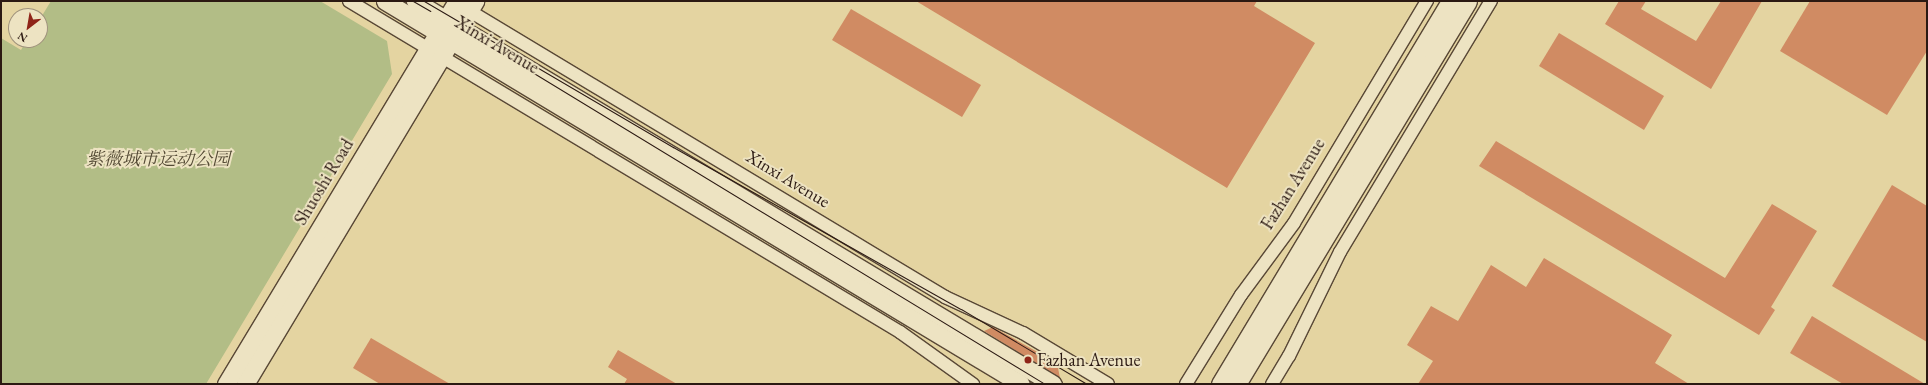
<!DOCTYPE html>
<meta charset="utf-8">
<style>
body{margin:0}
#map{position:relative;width:1928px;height:385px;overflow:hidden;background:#e4d4a1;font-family:"EB Garamond","Noto Serif SC",serif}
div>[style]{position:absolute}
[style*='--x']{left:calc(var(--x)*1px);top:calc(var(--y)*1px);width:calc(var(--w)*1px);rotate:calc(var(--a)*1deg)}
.green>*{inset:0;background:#b2bd86}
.building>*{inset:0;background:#d08b63}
.roads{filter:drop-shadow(1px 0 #594836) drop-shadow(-1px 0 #594836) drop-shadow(0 1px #594836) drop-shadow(0 -1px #594836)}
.street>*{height:12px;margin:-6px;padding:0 6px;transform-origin:6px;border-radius:6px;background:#ede3c2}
.secondary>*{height:17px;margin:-8.5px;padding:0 8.5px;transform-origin:8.5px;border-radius:8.5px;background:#ede3c2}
.tram>*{height:1px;margin:-0.5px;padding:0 0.5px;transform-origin:0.5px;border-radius:0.5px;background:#2b1912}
.dots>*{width:11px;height:11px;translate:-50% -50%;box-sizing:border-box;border:2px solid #ede3c2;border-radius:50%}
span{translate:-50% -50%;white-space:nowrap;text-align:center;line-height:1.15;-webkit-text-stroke:4px #ede3c2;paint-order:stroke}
.street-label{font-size:18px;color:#2b1912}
.park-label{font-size:18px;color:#544a35;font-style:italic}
.poi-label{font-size:18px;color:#2b1912}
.left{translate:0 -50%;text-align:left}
.frame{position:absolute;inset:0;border:2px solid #2b1912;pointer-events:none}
.north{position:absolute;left:8px;top:8px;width:40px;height:40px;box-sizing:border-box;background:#ede3c2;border:1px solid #9f927c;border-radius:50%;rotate:211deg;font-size:11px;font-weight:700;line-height:16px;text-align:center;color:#2b1912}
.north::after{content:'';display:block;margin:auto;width:14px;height:18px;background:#8f2418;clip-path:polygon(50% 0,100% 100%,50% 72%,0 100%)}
</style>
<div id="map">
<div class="green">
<div style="clip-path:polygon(51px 1px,320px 1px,387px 41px,392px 74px,206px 384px,1px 384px,1px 38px,21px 50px,27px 40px,40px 40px,40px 19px)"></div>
</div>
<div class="building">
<div style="clip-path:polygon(916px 1px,1257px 1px,1254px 6px,1315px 43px,1227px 188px)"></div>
<div style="clip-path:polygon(1619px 1px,1646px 1px,1641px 9px,1696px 41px,1721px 1px,1762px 1px,1711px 89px,1605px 24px)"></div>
<div style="clip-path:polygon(1810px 1px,1927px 1px,1927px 51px,1887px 115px,1780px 51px)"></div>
<div style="clip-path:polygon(851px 9px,981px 85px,962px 117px,832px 40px)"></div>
<div style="clip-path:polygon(1559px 33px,1664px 96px,1644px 130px,1539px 66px)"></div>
<div style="clip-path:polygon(1496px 141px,1725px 278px,1772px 204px,1817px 231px,1771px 307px,1775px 310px,1759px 335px,1479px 166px)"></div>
<div style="clip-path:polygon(1892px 185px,1927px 206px,1927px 342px,1832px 286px)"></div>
<div style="clip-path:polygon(1544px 258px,1672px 335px,1655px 363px,1689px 384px,1418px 384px,1433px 361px,1407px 345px,1431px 306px,1458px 321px,1491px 265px,1526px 287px)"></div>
<div style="clip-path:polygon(1812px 316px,1925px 384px,1843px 384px,1790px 353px)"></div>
<div style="clip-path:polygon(993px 327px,1057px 363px,1060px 378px,984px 331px)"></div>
<div style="clip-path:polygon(371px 338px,450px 384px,380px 384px,353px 368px)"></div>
<div style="clip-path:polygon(618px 350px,677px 384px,624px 384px,627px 379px,608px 367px)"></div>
</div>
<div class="roads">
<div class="street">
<div style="--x:349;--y:1;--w:643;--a:30.99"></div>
<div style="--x:900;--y:332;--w:90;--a:35.5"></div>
<div style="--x:463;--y:7;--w:563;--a:31.03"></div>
<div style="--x:945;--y:297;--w:86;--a:24.8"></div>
<div style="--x:1023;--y:333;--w:99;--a:31"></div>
<div style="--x:1186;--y:384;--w:105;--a:-58.3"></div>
<div style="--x:1241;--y:295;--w:89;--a:-53.6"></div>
<div style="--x:1294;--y:223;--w:259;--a:-59.1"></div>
<div style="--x:1272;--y:384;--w:33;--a:-59"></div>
<div style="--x:1289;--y:356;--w:116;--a:-63.9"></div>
<div style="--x:1340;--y:252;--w:293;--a:-59"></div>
</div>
<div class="secondary">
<div style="--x:385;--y:1;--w:742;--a:31.06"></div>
<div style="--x:415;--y:1;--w:744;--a:30.98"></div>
<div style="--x:226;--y:384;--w:447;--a:-58.9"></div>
<div style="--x:245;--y:384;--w:447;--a:-59"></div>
<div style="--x:1220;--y:384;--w:447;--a:-59"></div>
<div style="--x:1237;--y:384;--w:447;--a:-58.9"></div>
</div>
</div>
<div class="tram">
<div style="--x:413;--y:1;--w:20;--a:30"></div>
<div style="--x:424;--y:1;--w:289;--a:30.4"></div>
<div style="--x:673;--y:147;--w:330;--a:29.4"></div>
<div style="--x:961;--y:309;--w:147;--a:30.8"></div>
<div style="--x:509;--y:58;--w:627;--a:31.31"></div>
</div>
<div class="dots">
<div style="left:1028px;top:360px;background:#8f2418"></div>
</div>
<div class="street-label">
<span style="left:497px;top:45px;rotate:31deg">Xinxi Avenue</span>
<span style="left:788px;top:179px;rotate:31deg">Xinxi Avenue</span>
<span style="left:324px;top:182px;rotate:-59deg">Shuoshi Road</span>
<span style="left:1293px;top:184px;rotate:-58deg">Fazhan Avenue</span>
</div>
<div class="park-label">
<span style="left:158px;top:159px">紫薇城市运动公园</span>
</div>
<div class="poi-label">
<span class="left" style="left:1037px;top:360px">Fazhan Avenue</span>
</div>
<div class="frame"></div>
<div class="north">N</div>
</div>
